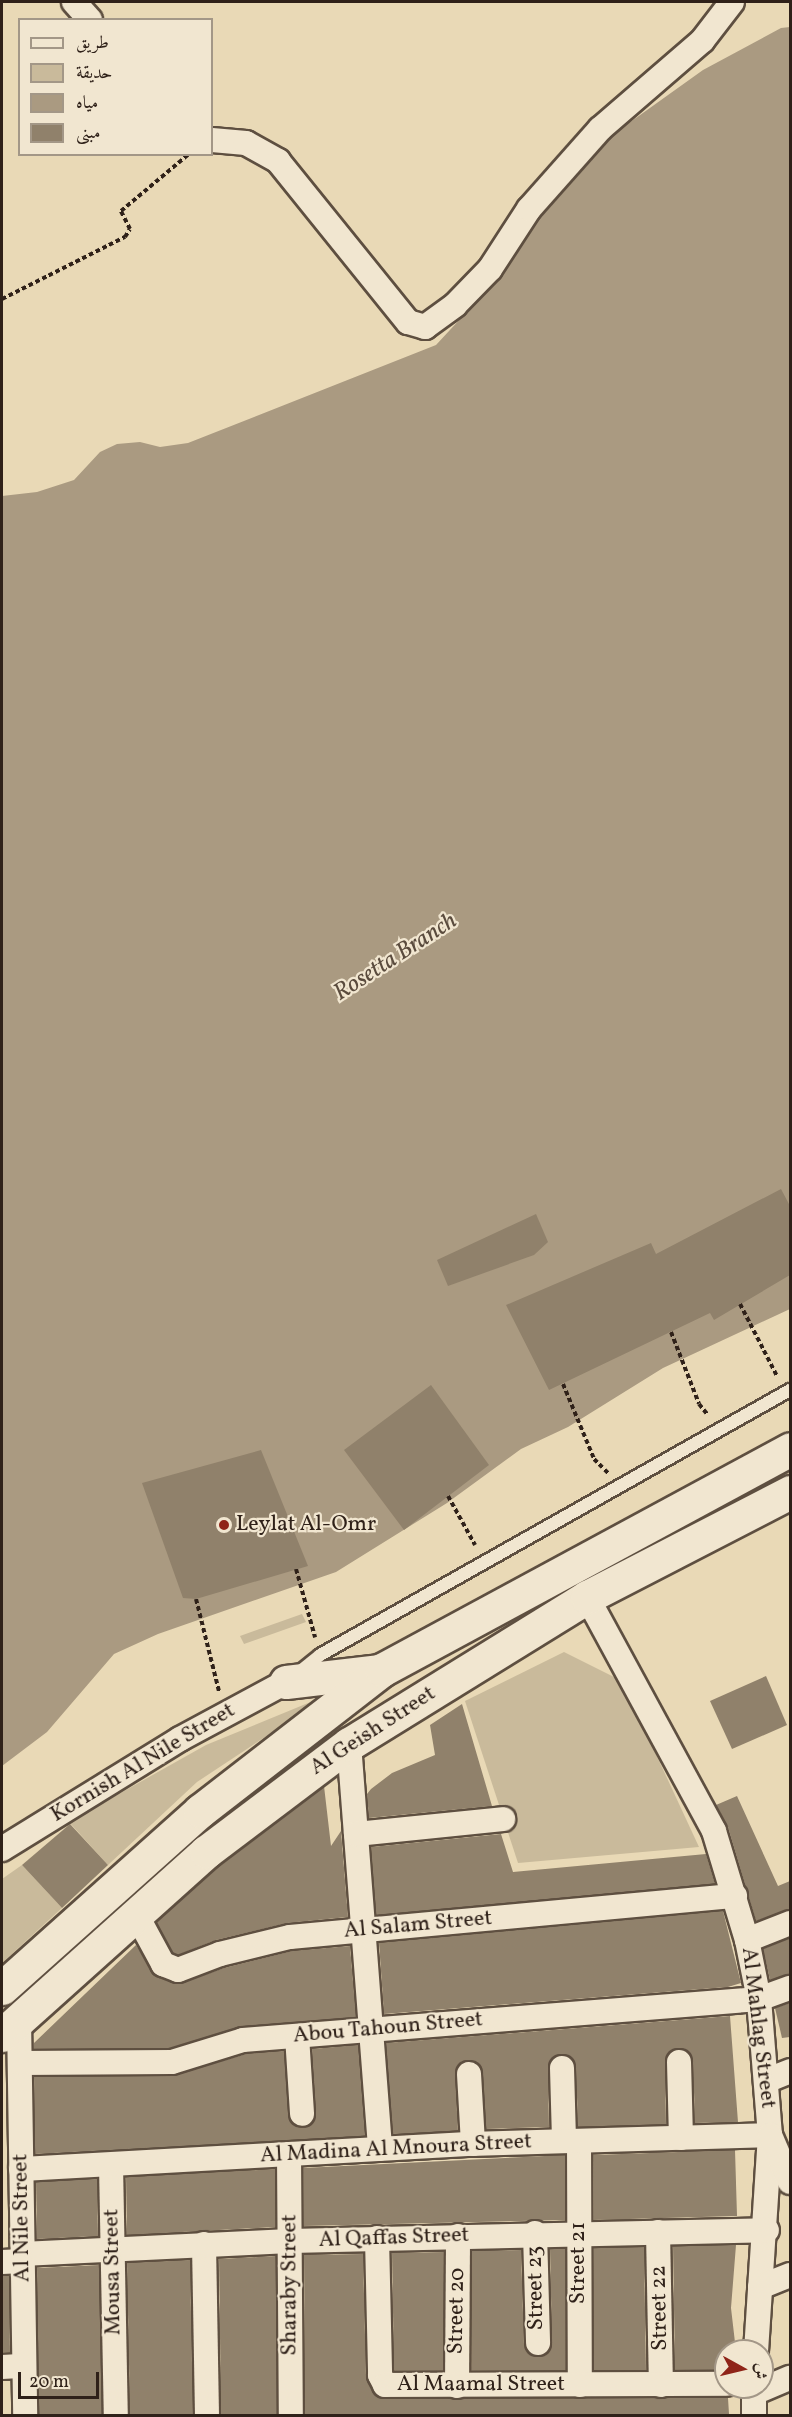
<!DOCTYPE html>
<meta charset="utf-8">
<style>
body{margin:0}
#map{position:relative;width:792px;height:2417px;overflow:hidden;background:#e9d9b6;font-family:Vollkorn,Amiri,serif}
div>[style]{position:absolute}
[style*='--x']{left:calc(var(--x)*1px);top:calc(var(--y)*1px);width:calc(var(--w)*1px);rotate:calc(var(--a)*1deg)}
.green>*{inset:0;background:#c9ba9b}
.water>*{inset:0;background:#aa9a81}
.building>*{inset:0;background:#90816b}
.path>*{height:4px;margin-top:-2px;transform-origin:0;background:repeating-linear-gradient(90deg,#2f2119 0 4.5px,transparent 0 7.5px)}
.roads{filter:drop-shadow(2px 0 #5e4f40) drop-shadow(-2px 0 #5e4f40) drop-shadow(0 2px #5e4f40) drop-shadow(0 -2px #5e4f40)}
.lane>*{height:12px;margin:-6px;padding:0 6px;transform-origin:6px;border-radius:6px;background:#f1e6d0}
.street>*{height:24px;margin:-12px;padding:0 12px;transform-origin:12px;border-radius:12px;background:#f1e6d0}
.secondary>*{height:33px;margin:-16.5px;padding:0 16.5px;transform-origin:16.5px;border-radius:16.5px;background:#f1e6d0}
.dots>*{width:16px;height:16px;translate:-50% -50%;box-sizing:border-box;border:3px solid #f1e6d0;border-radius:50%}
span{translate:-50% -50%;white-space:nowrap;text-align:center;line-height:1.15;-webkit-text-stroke:4.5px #f1e6d0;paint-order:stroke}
.poi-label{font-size:22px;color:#2f2119}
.left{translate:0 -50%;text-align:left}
.street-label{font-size:22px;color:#2f2119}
.water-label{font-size:24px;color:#5a4b3d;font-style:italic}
.frame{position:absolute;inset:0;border:3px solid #2f2119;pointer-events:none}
.legend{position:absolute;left:18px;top:18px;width:195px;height:138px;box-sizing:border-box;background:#f1e6d0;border:2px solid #a39787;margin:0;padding:8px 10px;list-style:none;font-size:18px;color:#2f2119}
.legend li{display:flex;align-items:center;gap:12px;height:30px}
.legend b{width:30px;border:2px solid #a39787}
.north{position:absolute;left:714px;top:2339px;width:60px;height:60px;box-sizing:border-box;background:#f1e6d0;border:2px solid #a39787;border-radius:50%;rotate:98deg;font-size:16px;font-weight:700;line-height:24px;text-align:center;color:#2f2119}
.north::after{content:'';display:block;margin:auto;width:21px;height:27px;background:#8f2418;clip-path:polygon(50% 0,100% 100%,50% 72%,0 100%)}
.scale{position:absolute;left:18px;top:2372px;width:81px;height:27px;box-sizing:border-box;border:3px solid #2f2119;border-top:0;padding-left:8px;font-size:18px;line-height:21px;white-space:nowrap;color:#2f2119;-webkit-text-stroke:4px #f1e6d0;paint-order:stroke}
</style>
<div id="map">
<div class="green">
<div style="clip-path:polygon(302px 1614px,306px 1622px,244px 1644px,240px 1636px)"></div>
<div style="clip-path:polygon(564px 1652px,622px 1681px,699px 1847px,518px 1863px,465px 1701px)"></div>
<div style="clip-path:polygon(330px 1694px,197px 1782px,108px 1865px,69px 1822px,206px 1745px)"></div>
<div style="clip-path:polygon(22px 1865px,62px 1908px,2px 1963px,2px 1879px)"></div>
</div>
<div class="water">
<div style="clip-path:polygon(790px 27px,790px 1309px,663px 1368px,568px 1427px,521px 1449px,447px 1503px,336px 1572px,158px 1634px,114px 1654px,47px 1732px,2px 1766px,2px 496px,37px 492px,74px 480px,100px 452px,117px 444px,140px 442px,160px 447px,188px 443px,436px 345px,462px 317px,489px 274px,580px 158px,703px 70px,781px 28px)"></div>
</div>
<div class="building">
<div style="clip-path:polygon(781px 1189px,790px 1206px,790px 1275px,714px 1320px,710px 1313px,549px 1390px,506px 1305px,651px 1243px,656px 1254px)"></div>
<div style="clip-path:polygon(536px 1214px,548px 1242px,534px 1255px,448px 1286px,437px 1260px)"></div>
<div style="clip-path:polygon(431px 1385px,489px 1465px,404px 1530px,344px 1450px)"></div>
<div style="clip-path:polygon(261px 1450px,308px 1566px,196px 1599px,183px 1598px,142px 1483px)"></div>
<div style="clip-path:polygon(766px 1676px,787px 1725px,732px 1749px,710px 1701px)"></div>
<div style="clip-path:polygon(462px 1704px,492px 1806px,369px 1818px,367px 1794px,371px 1789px,392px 1773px,435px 1755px,430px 1725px)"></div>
<div style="clip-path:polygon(324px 1786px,331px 1846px,341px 1831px,348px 1917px,287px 1923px,216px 1940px,178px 1955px,173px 1953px,156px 1922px,219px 1866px)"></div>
<div style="clip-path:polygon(737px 1796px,778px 1886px,790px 1881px,790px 1909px,756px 1921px,728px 1827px,716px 1805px)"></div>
<div style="clip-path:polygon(70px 1824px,108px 1865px,62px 1908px,22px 1865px)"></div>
<div style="clip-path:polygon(501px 1834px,513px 1872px,706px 1854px,715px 1884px,376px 1915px,371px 1847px)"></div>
<div style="clip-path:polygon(723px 1911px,741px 1983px,728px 1987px,384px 2014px,379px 1943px)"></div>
<div style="clip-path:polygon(790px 1938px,790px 1974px,770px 1980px,763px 1949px)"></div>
<div style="clip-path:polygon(136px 1945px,157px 1977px,182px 1983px,224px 1968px,292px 1951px,350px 1946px,356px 2017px,242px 2026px,170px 2048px,34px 2049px,34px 2043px)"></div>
<div style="clip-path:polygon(790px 2003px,790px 2037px,782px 2038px,775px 2008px)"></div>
<div style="clip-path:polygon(730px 2016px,738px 2122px,695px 2123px,693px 2061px,686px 2050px,678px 2048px,671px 2050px,665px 2062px,666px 2124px,578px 2127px,576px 2067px,569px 2056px,561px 2054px,550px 2061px,548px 2068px,549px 2127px,486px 2129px,483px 2073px,476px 2062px,469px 2060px,461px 2062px,455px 2074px,458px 2131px,393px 2134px,386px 2043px)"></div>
<div style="clip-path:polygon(358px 2045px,365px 2136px,35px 2154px,34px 2077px,172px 2076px,246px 2054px,284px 2051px,288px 2115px,295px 2126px,303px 2128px,314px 2121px,316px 2114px,312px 2049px)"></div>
<div style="clip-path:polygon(735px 2150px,737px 2216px,594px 2220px,593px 2155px)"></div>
<div style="clip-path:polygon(565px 2155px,565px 2220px,304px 2226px,303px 2168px)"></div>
<div style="clip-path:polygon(275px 2169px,275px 2227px,127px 2235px,126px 2177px)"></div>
<div style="clip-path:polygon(97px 2179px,98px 2236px,37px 2239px,36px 2182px)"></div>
<div style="clip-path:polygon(736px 2245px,731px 2308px,736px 2351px,726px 2351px,726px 2370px,675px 2370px,673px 2246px)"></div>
<div style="clip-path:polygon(644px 2247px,646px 2370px,594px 2370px,594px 2248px)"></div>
<div style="clip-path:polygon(550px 2249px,565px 2249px,566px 2370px,471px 2370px,472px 2251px,521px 2250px,524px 2344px,526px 2351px,538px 2357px,546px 2355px,552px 2343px)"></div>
<div style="clip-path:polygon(444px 2252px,443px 2371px,394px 2371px,392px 2253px)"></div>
<div style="clip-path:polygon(363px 2254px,366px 2375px,378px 2397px,728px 2398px,729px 2414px,305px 2415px,304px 2255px)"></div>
<div style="clip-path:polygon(276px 2256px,277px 2415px,221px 2415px,219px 2259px)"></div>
<div style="clip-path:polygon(190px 2260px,193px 2415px,130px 2415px,127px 2263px)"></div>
<div style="clip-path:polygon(99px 2265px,102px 2415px,39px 2415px,37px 2268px)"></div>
<div style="clip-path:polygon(2px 2276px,9px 2276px,10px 2352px,2px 2353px)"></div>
</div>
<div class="path">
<div style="--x:2;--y:299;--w:138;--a:-26.8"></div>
<div style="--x:125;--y:237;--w:9;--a:-58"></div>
<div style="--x:130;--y:229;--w:20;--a:-117"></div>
<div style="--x:121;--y:211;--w:89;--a:-40"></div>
<div style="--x:740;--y:1304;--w:81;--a:62.8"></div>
<div style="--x:671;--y:1332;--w:77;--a:68.7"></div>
<div style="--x:699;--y:1404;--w:14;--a:51"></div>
<div style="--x:563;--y:1384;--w:81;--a:67.5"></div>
<div style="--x:594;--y:1459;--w:20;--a:45"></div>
<div style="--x:448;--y:1496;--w:56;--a:61.1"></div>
<div style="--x:296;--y:1569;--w:71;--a:74.4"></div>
<div style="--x:196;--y:1599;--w:95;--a:76"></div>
</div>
<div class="roads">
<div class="lane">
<div style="--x:298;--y:1673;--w:28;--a:-39"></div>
<div style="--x:320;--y:1655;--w:540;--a:-29.42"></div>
</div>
<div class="street">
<div style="--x:74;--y:2;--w:24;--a:48"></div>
<div style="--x:212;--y:140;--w:34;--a:5"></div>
<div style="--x:246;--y:143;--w:37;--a:29"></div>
<div style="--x:278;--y:161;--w:207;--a:51.1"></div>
<div style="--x:408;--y:322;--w:18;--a:16"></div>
<div style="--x:425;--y:327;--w:37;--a:-36"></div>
<div style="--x:455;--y:305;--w:50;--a:-45.8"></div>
<div style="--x:490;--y:269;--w:72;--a:-57"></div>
<div style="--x:529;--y:209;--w:107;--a:-48.4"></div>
<div style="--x:600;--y:129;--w:135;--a:-40.8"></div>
<div style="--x:702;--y:41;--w:49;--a:-52.4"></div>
<div style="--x:587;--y:1597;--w:266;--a:61.5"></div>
<div style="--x:714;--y:1831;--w:114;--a:73.2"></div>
<div style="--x:747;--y:1940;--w:60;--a:78.5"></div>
<div style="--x:759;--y:1999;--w:136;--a:85.4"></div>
<div style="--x:770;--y:2135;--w:216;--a:93.7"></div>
<div style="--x:349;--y:1744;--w:406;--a:85.6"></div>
<div style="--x:356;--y:1834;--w:148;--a:-5.8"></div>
<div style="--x:2;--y:1849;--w:209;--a:-31.7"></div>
<div style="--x:180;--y:1739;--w:120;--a:-28.3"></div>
<div style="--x:136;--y:1914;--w:57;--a:61.6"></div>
<div style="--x:163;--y:1964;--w:16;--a:22"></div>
<div style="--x:178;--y:1970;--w:45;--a:-20.9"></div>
<div style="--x:220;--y:1954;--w:72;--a:-13.7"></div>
<div style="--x:290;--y:1937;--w:447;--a:-5.3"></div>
<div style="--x:747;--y:1940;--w:46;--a:-21.6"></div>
<div style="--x:19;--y:2020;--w:396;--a:89.1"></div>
<div style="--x:297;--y:2036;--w:78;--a:86.3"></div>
<div style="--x:679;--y:2062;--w:76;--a:88.5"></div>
<div style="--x:20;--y:2063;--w:152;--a:-0.4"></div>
<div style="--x:172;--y:2062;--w:74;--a:-17.2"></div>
<div style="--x:243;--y:2040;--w:518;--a:-4.54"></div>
<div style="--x:759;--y:1999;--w:33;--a:-20"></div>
<div style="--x:562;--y:2068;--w:73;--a:88.4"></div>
<div style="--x:469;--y:2074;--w:70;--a:86.7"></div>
<div style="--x:768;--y:2080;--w:24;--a:-22"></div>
<div style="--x:579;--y:2141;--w:244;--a:89.8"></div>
<div style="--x:289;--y:2154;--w:262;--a:89.6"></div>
<div style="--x:111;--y:2165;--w:251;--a:88.9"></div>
<div style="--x:21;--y:2169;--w:453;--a:-3.2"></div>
<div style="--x:473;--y:2144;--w:297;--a:-1.7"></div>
<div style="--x:770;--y:2135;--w:51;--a:66.9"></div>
<div style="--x:658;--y:2232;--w:153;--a:88.9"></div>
<div style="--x:535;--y:2233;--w:110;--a:88.4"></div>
<div style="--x:377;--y:2238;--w:137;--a:88.7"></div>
<div style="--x:380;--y:2375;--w:11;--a:63"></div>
<div style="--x:385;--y:2385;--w:341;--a:-0.2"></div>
<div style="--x:204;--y:2244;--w:172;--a:89"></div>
<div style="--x:22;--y:2254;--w:268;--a:-2.8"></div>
<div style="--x:290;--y:2241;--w:477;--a:-1.3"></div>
<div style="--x:2;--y:2262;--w:21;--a:-3"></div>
<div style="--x:760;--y:2287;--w:32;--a:-22"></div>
<div style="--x:2;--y:2367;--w:22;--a:-3"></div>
<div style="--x:457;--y:2386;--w:150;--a:-89.6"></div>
<div style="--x:754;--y:2387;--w:29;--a:90"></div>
<div style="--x:754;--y:2393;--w:39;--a:-23"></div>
</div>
<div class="secondary">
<div style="--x:286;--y:1682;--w:95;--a:-6.7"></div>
<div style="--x:2;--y:1988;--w:266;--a:-41.8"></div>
<div style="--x:200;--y:1811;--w:230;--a:-37.8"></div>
<div style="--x:382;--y:1670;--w:464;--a:-28.4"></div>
<div style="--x:2;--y:2035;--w:274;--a:-41.9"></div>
<div style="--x:206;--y:1852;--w:179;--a:-37.1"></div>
<div style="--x:349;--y:1744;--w:280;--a:-31.7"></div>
<div style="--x:587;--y:1597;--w:229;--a:-27.3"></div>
</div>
</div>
<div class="dots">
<div style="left:224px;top:1525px;background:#8f2418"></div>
</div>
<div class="poi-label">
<span class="left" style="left:236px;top:1525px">Leylat Al-Omr</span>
</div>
<div class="street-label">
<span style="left:373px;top:1731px;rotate:-33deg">Al Geish Street</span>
<span style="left:143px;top:1763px;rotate:-31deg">Kornish Al Nile Street</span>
<span style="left:418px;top:1925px;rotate:-5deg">Al Salam Street</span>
<span style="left:388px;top:2028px;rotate:-5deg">Abou Tahoun Street</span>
<span style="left:758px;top:2028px;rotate:83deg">Al Mahlag Street</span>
<span style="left:396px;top:2149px;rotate:-3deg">Al Madina Al Mnoura Street</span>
<span style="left:22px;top:2218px;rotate:-91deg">Al Nile Street</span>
<span style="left:394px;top:2238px;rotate:-2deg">Al Qaffas Street</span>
<span style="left:579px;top:2263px;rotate:-90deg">Street 21</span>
<span style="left:113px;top:2272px;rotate:-91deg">Mousa Street</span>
<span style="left:290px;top:2285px;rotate:-90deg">Sharaby Street</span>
<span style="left:536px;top:2288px;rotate:-91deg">Street 23</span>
<span style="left:660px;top:2308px;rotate:-91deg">Street 22</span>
<span style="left:457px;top:2311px;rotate:-89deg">Street 20</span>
<span style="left:481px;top:2385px">Al Maamal Street</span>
</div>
<div class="water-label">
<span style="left:396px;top:958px;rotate:-33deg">Rosetta Branch</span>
</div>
<div class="frame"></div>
<ul class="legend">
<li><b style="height:8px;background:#f1e6d0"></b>طريق</li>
<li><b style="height:16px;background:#c9ba9b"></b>حديقة</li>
<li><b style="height:16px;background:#aa9a81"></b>مياه</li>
<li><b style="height:16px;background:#90816b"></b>مبنى</li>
</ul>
<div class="north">ش</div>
<div class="scale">20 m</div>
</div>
